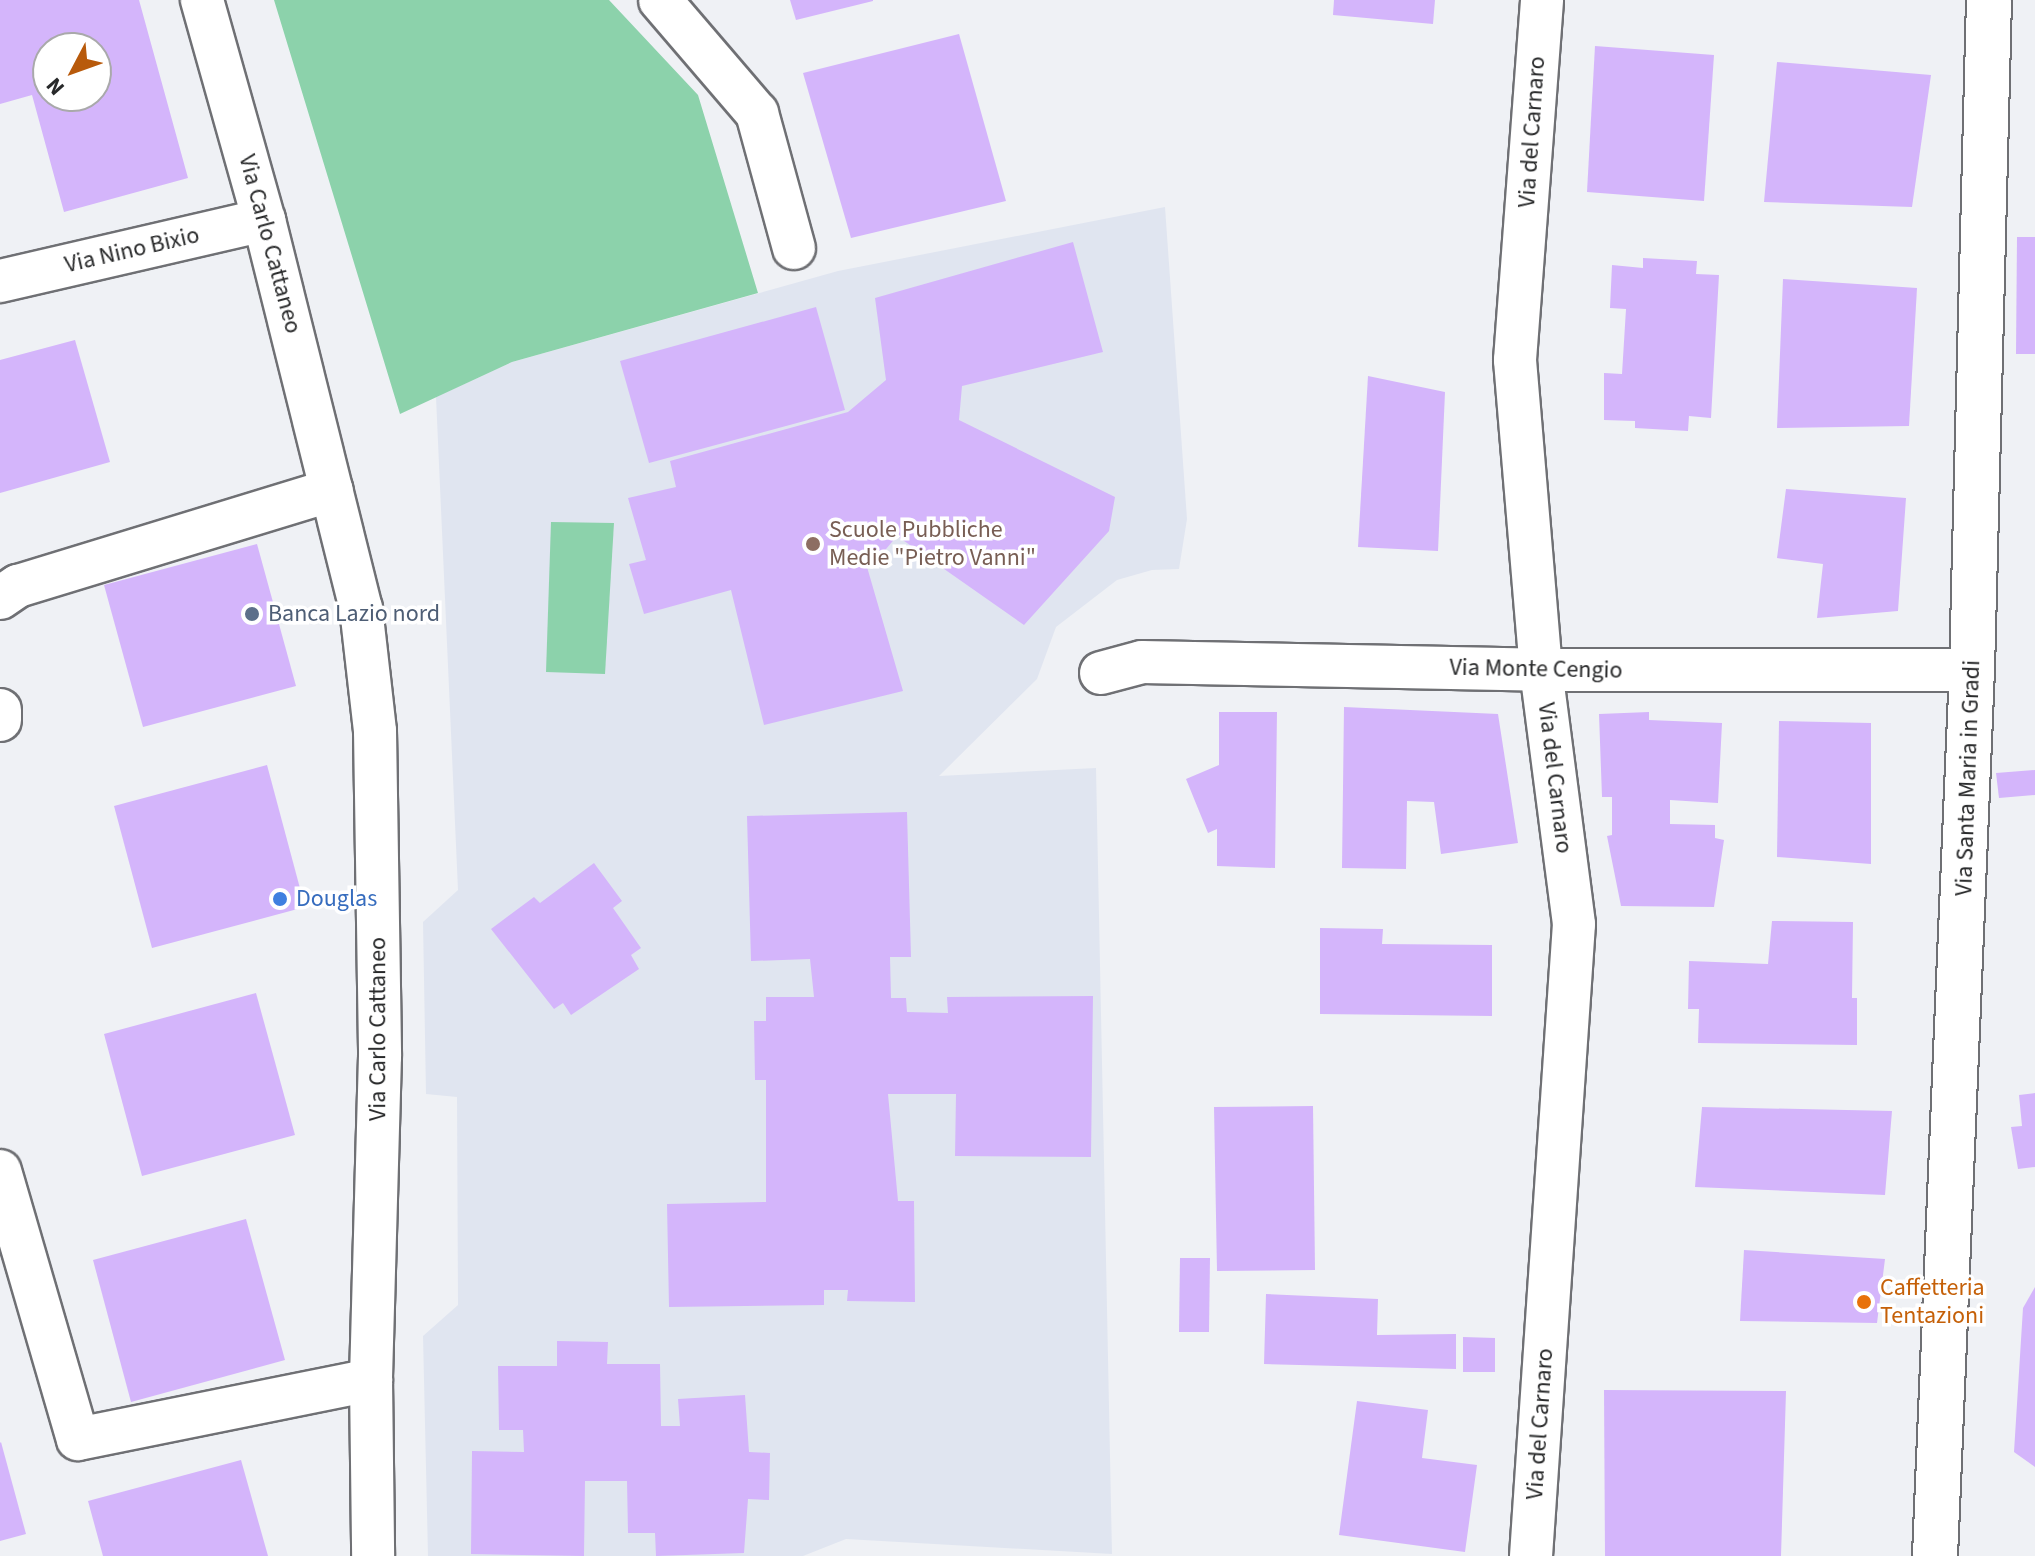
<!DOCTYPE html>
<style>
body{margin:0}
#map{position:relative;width:2035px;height:1556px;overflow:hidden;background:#eff1f5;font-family:"Source Sans 3",sans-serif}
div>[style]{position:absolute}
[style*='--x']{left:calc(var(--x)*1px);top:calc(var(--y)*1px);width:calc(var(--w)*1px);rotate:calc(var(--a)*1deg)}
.built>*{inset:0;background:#e0e5f0}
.green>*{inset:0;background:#8cd2ab}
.building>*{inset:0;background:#d4b5fb}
.roads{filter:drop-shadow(2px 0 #6f7074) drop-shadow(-2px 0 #6f7074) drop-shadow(0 2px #6f7074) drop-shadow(0 -2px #6f7074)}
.street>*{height:42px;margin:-21px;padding:0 21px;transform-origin:21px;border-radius:21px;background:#fff}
.secondary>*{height:44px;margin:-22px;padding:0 22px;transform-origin:22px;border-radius:22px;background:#fff}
.dots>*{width:22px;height:22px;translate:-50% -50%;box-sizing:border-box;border:4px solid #fff;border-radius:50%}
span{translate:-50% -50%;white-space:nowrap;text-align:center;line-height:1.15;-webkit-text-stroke:7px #fff;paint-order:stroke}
.street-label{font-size:24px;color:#28292a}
.education-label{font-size:24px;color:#785e54}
.left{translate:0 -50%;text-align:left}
.service-label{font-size:24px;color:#4e5e75}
.shop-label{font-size:24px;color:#366cbe}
.food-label{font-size:24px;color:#c56008}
.north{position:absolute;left:32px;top:32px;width:80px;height:80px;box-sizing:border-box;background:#fff;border:2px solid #a9a9aa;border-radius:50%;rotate:229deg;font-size:22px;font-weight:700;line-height:32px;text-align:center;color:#28292a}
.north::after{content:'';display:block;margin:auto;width:28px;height:36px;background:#b85a0b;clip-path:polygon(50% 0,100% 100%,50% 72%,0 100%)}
</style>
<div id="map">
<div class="built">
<div style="clip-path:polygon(1165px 207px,1187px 519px,1179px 569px,1152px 570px,1117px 580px,1056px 627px,1037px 679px,939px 776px,1096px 768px,1112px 1554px,846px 1539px,803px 1556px,428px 1556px,423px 1336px,458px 1305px,457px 1097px,426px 1094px,423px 922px,458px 890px,436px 397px,512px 362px,838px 271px)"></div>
</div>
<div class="green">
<div style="clip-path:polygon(274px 0,609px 0,698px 95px,758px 293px,512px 362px,400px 414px)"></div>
<div style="clip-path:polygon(551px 522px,614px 523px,605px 674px,546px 672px)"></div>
</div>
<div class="building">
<div style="clip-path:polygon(evenodd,0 0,139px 0,188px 178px,64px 212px,32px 95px,0 104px,0 0,48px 48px,96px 48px,96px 96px,48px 96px,48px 48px)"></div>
<div style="clip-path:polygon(790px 0,873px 0,873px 1px,796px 20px)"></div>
<div style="clip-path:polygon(1334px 0,1435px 0,1433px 24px,1333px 15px)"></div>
<div style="clip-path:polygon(959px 34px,1006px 201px,851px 238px,803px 73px)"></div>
<div style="clip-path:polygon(1595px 46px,1714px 55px,1704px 201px,1587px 192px)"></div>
<div style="clip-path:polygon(1777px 62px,1931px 75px,1912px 207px,1764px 202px)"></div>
<div style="clip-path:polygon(2017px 237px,2035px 237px,2035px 354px,2016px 354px)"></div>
<div style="clip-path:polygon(1073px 242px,1103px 352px,962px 386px,959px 420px,1115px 497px,1109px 531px,1024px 625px,897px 536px,881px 555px,865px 560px,903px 691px,764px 725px,731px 590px,644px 614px,629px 564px,646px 560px,628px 498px,676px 487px,670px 461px,848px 412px,886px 380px,875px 298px)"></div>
<div style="clip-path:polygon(1643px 258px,1697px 261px,1696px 274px,1719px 275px,1711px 418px,1689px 416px,1688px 431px,1635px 428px,1635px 421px,1604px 420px,1604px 373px,1622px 374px,1626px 309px,1610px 308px,1612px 265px,1643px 268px)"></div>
<div style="clip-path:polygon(1783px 279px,1917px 288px,1909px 426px,1777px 428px)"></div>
<div style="clip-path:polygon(816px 307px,845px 410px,649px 463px,620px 361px)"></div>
<div style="clip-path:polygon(75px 340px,110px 462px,0 493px,0 360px)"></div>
<div style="clip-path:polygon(1368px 376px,1445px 392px,1438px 551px,1358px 547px)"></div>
<div style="clip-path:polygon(1786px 489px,1906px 498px,1898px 611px,1817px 618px,1823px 564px,1777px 558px)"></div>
<div style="clip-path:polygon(257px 544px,296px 686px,143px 727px,104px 585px)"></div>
<div style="clip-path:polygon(1344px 707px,1498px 714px,1518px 843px,1441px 854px,1434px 802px,1407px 801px,1406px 869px,1342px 868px)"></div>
<div style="clip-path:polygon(1219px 712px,1277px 712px,1275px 868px,1217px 866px,1217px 829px,1208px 833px,1186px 779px,1219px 765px)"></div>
<div style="clip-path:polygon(1649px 712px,1649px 720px,1722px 723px,1718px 803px,1670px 800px,1670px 824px,1715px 825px,1715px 838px,1724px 840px,1714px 907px,1621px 906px,1607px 836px,1612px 835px,1612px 797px,1602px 797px,1599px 714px)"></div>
<div style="clip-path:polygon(1779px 721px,1871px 723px,1871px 864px,1777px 857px)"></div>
<div style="clip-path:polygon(267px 765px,305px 907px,152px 948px,114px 806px)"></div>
<div style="clip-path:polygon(2035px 770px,2035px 795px,1999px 798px,1996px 773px)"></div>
<div style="clip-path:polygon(907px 812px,911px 957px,890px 957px,891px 998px,906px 998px,907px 1012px,948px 1013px,947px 997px,1093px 996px,1091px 1157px,955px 1156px,956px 1094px,888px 1094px,898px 1201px,914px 1201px,915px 1302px,847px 1301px,848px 1290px,824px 1290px,824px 1305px,669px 1307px,667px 1204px,766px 1202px,766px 1080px,755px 1080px,754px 1021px,766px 1021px,766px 997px,814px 997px,810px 959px,751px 961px,747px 816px)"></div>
<div style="clip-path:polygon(594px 863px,622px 901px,613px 908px,641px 948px,631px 955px,639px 969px,571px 1015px,563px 1003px,554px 1009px,491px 929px,534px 897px,540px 903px)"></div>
<div style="clip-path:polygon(1772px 921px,1853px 922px,1852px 998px,1857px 998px,1857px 1045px,1698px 1043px,1699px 1009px,1688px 1009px,1689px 961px,1768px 964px)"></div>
<div style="clip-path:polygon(1320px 928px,1383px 929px,1382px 944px,1492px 945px,1492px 1016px,1320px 1014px)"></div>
<div style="clip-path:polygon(256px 993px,295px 1135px,142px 1176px,104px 1034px)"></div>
<div style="clip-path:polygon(2035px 1093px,2035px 1167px,2018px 1169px,2011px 1127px,2022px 1126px,2019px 1095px)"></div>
<div style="clip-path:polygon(1313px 1106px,1315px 1270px,1217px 1271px,1214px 1107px)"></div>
<div style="clip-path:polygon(1702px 1107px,1892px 1111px,1885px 1195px,1695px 1187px)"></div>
<div style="clip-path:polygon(246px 1219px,285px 1360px,131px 1402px,93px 1260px)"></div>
<div style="clip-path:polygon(1744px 1250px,1885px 1259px,1877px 1323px,1740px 1321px)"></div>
<div style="clip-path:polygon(1180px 1258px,1210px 1258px,1209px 1332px,1179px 1332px)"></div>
<div style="clip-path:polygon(2035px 1287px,2035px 1467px,2014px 1452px,2023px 1308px)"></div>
<div style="clip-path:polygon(1266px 1294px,1378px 1299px,1377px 1335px,1456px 1334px,1456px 1369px,1264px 1364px)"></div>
<div style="clip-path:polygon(1463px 1337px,1495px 1338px,1495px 1372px,1463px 1372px)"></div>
<div style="clip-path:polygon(557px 1341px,608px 1342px,607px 1364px,660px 1364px,661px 1426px,680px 1426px,678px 1399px,745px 1395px,749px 1452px,770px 1453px,769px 1500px,748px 1499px,744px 1553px,656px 1556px,655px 1533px,628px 1533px,627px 1481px,585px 1481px,584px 1556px,471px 1554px,472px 1451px,524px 1452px,523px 1430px,499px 1430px,498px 1366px,557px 1366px)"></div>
<div style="clip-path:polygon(1604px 1390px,1786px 1391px,1781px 1556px,1605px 1556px)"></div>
<div style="clip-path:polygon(1357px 1401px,1428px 1410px,1422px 1458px,1477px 1465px,1465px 1552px,1339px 1535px)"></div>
<div style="clip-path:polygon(1px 1442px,26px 1534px,0 1541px,0 1443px)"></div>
<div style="clip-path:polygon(241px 1460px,268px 1556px,103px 1556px,88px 1501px)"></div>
</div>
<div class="roads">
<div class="street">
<div style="--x:202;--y:0;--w:229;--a:74.3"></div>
<div style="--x:264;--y:220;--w:400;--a:76"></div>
<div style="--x:361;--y:608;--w:124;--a:83.5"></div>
<div style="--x:375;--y:731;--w:325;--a:89.1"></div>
<div style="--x:380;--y:1056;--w:324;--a:91.6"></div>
<div style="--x:371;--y:1380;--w:176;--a:89.3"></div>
<div style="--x:660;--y:0;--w:149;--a:49.4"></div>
<div style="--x:757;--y:113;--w:140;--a:74.7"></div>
<div style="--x:0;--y:281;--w:271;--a:-13"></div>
<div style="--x:0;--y:598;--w:22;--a:-34"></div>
<div style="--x:18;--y:586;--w:328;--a:-17"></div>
<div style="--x:1101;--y:673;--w:42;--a:-15"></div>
<div style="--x:1142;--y:662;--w:399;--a:1.1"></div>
<div style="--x:1541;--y:670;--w:431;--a:0"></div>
<div style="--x:0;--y:710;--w:10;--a:90"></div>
<div style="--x:0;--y:1171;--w:279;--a:73.8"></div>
<div style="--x:78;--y:1439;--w:299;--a:-11.4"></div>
<div style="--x:1531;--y:1556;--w:633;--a:-86.11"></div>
<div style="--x:1574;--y:924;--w:256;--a:-97.4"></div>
<div style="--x:1541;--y:670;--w:311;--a:-94.8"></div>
<div style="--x:1515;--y:360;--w:361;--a:-85.7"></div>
</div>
<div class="secondary">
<div style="--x:1935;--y:1556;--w:887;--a:-87.61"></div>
<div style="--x:1972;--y:670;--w:670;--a:-88.55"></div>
</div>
</div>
<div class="dots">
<div style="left:813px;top:544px;background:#8d6e63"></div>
<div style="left:252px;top:614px;background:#5c6f8a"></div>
<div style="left:280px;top:899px;background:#3f7fe0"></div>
<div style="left:1864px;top:1302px;background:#e8710a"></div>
</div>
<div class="street-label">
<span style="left:1532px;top:132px;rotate:-86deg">Via del Carnaro</span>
<span style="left:270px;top:244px;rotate:75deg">Via Carlo Cattaneo</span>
<span style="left:132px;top:250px;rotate:-13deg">Via Nino Bixio</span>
<span style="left:1536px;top:669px;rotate:1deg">Via Monte Cengio</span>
<span style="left:1555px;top:778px;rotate:83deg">Via del Carnaro</span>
<span style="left:1968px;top:778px;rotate:-88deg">Via Santa Maria in Gradi</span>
<span style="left:378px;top:1029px;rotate:-90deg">Via Carlo Cattaneo</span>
<span style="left:1540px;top:1424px;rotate:-86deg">Via del Carnaro</span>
</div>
<div class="education-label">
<span class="left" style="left:829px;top:544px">Scuole Pubbliche<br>Medie "Pietro Vanni"</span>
</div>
<div class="service-label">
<span class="left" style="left:268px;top:614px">Banca Lazio nord</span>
</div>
<div class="shop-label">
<span class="left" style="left:296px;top:899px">Douglas</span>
</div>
<div class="food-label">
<span class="left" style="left:1880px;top:1302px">Caffetteria<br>Tentazioni</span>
</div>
<div class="north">N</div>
</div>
